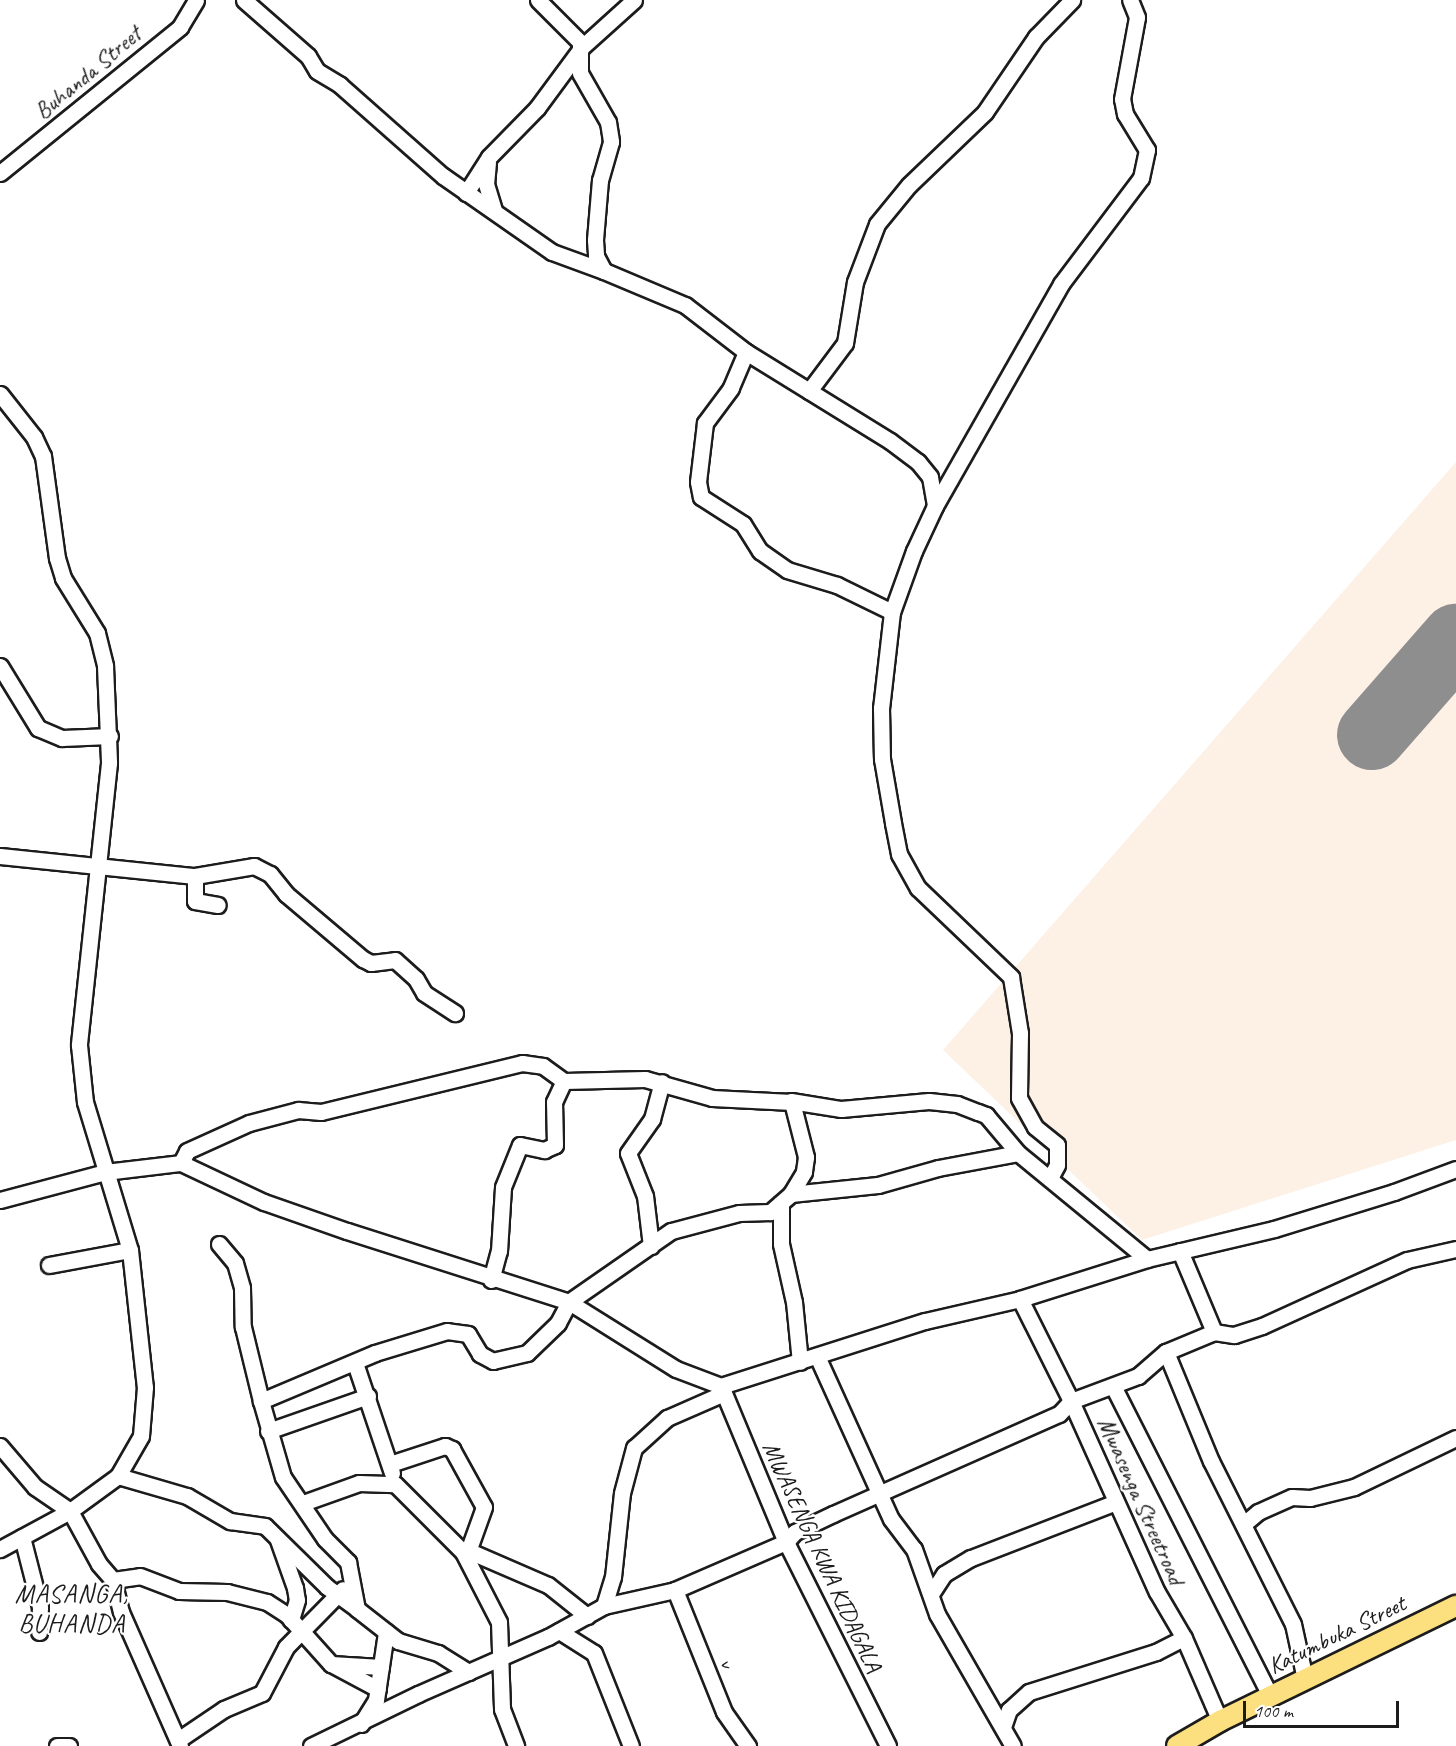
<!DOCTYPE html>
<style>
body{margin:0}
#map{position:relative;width:1456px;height:1746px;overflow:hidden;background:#fff;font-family:Caveat,sans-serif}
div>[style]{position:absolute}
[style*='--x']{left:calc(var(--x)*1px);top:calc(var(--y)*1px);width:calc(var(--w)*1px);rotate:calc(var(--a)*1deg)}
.built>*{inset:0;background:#fdf0e5}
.runway>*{height:70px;margin:-35px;padding:0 35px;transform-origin:35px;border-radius:35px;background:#8e8e8e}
.roads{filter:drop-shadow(2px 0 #1c1c1c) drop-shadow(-2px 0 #1c1c1c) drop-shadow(0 2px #1c1c1c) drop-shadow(0 -2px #1c1c1c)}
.minor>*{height:15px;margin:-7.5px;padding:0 7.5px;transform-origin:7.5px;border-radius:7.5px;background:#fff}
.major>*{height:20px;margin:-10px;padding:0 10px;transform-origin:10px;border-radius:10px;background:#fce080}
span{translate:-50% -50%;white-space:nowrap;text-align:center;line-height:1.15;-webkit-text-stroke:4.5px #fff;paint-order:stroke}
.street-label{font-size:24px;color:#1c1c1c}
.neighbourhood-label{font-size:26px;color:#1c1c1c;letter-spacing:1.5px}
.scale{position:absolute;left:1243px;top:1701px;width:156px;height:27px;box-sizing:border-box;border:3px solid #1c1c1c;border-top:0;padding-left:8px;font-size:18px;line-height:21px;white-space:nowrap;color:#1c1c1c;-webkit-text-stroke:4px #fff;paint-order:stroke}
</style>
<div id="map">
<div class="built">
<div style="clip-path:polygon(1456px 462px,1456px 1140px,1142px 1240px,943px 1050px)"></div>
</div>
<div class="runway">
<div style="--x:1372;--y:735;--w:128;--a:-48.8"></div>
</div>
<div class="roads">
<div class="minor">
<div style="--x:244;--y:0;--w:85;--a:41.2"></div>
<div style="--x:308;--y:56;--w:17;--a:59"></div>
<div style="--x:317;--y:71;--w:27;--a:31"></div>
<div style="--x:340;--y:85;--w:137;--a:41.5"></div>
<div style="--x:443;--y:176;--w:133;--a:34.9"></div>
<div style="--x:552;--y:252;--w:55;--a:20.1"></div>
<div style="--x:538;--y:0;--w:59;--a:45"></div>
<div style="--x:580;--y:42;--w:31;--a:90"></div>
<div style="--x:580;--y:73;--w:56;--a:60.3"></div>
<div style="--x:608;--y:122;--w:20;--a:81"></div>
<div style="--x:611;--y:142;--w:40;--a:106"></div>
<div style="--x:600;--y:180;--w:60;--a:94.8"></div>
<div style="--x:595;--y:240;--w:16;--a:86"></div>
<div style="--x:596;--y:256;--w:17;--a:62"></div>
<div style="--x:604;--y:271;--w:88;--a:22.8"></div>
<div style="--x:685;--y:305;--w:77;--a:37.6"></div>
<div style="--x:746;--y:352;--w:169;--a:31.7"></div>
<div style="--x:890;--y:441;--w:35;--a:37"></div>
<div style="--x:918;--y:462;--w:19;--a:51"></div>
<div style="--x:930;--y:477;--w:29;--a:80"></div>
<div style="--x:935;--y:506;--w:50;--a:115"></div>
<div style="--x:914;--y:551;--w:65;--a:109.8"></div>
<div style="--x:892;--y:612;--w:97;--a:96.5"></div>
<div style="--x:881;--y:708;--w:51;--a:88.9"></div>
<div style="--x:882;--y:759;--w:65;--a:80.2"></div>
<div style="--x:893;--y:823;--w:32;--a:79"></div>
<div style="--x:899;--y:854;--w:39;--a:61"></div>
<div style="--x:918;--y:888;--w:129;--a:43.7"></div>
<div style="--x:1011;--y:977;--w:57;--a:80.9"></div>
<div style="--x:1020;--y:1033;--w:65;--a:90.9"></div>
<div style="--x:1019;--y:1098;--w:33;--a:61"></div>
<div style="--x:1035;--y:1127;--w:28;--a:39"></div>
<div style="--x:1057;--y:1145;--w:20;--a:90"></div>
<div style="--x:1057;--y:1165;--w:15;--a:118"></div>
<div style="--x:488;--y:162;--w:22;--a:95"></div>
<div style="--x:486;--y:184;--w:28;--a:73"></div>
<div style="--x:0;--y:173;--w:232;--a:-39"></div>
<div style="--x:180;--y:27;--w:31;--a:-59"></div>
<div style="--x:466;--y:193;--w:43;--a:-57.4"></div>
<div style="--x:489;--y:157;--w:69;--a:-45.6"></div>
<div style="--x:537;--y:108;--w:76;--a:-53.6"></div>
<div style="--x:582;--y:47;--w:70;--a:-42.1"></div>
<div style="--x:746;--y:352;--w:39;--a:113"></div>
<div style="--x:731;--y:388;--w:44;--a:126.6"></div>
<div style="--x:705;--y:423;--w:59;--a:96.8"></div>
<div style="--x:698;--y:482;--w:15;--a:79"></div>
<div style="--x:701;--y:497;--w:50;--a:32.7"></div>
<div style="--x:743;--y:524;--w:32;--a:58"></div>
<div style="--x:760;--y:551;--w:33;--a:35"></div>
<div style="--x:787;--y:570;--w:52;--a:16.7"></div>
<div style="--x:837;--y:585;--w:61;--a:26.1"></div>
<div style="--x:809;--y:391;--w:60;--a:-53.1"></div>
<div style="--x:845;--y:343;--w:62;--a:-80.7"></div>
<div style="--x:855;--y:282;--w:62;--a:-69.2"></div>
<div style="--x:877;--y:224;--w:50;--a:-50.6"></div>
<div style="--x:909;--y:185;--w:105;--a:-43.8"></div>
<div style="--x:985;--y:112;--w:91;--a:-55.8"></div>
<div style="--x:1036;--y:37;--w:52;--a:-45.8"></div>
<div style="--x:0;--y:394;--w:55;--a:51.7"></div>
<div style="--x:34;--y:437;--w:21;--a:65"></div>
<div style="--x:43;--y:456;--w:103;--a:82.2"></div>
<div style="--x:57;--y:558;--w:21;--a:73"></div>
<div style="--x:63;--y:578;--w:65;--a:58.3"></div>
<div style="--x:97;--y:633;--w:34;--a:76"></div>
<div style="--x:105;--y:666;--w:97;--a:87.6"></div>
<div style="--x:109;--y:763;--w:284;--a:96.1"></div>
<div style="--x:79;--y:1045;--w:57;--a:84"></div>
<div style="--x:85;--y:1102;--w:155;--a:73.1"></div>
<div style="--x:130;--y:1250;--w:138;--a:83.8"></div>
<div style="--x:145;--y:1387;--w:49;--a:94.7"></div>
<div style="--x:141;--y:1436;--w:46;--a:119.9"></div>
<div style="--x:118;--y:1476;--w:59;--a:143.9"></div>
<div style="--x:70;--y:1511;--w:80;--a:151.5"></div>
<div style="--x:935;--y:506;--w:255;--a:-60.4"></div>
<div style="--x:1061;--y:284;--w:133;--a:-53"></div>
<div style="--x:1141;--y:178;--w:29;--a:-78"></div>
<div style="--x:1147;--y:150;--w:42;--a:-121.4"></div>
<div style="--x:1125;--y:114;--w:15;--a:-101"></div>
<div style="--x:1122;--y:99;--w:83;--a:-79.6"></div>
<div style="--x:1137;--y:17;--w:18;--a:-112"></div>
<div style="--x:0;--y:666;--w:73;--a:58.5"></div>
<div style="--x:38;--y:728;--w:26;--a:23"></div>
<div style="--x:62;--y:738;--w:48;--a:-2.4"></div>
<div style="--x:0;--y:856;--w:196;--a:5.9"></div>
<div style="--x:195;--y:876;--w:60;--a:-9.6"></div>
<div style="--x:254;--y:866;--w:18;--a:27"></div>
<div style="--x:270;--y:874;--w:26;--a:51"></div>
<div style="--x:286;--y:894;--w:101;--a:40.2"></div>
<div style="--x:363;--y:959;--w:9;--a:27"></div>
<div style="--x:371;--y:963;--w:24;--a:-7"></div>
<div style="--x:395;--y:960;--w:28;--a:42"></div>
<div style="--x:416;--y:979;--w:16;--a:60"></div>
<div style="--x:424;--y:993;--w:37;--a:33"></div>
<div style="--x:195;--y:876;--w:25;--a:90"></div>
<div style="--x:195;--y:901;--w:23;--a:10"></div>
<div style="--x:791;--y:1101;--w:51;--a:9.1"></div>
<div style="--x:841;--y:1109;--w:88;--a:-5.2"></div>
<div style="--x:929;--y:1101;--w:28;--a:6"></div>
<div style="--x:957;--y:1104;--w:22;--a:21"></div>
<div style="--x:978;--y:1112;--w:9;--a:21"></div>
<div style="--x:986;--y:1115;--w:50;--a:49.9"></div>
<div style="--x:1018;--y:1153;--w:167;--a:39.4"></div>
<div style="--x:181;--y:1163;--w:13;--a:-63"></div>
<div style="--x:187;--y:1151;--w:68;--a:-24.3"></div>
<div style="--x:249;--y:1123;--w:51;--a:-14.9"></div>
<div style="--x:298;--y:1110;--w:23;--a:5"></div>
<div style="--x:321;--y:1112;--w:207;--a:-13.7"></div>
<div style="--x:522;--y:1063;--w:21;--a:8"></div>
<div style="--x:543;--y:1066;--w:26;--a:36"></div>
<div style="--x:564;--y:1081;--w:81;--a:-1.4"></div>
<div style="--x:645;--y:1079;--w:70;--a:15.8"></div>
<div style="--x:712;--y:1098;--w:80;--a:2.9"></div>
<div style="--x:792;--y:1102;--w:57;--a:75.7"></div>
<div style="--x:806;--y:1157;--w:15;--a:98"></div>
<div style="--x:804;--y:1172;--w:26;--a:121"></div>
<div style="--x:791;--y:1194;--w:28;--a:139"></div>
<div style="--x:770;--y:1212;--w:31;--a:178"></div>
<div style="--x:739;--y:1213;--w:70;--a:165.2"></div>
<div style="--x:671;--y:1231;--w:124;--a:145.2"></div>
<div style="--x:569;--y:1302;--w:24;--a:118"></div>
<div style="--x:558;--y:1323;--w:43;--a:135.9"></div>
<div style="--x:527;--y:1353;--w:35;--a:167"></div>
<div style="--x:493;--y:1361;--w:15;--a:-152"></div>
<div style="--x:480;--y:1354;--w:23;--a:-121"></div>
<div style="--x:468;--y:1334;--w:21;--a:-172"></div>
<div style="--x:447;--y:1331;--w:75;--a:163"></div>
<div style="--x:375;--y:1353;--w:124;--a:157.2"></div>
<div style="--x:261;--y:1401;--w:79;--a:73.9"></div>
<div style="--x:283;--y:1477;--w:75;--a:55.9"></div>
<div style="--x:325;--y:1539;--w:33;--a:45"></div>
<div style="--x:348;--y:1562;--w:48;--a:79.2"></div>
<div style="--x:357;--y:1609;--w:52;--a:38"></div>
<div style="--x:398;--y:1641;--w:42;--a:16.7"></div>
<div style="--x:438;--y:1653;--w:36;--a:32"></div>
<div style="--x:791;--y:1194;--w:87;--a:-5.9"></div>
<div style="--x:878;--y:1185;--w:62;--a:-15.8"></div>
<div style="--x:938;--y:1168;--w:81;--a:-10.6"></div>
<div style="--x:0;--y:1200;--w:109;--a:-14.9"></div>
<div style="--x:105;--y:1172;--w:77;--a:-6.8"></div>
<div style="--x:181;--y:1163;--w:92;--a:25.2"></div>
<div style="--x:264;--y:1202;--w:88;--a:19.3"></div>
<div style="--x:347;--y:1231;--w:233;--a:17.7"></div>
<div style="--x:569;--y:1302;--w:126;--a:32.1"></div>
<div style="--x:676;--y:1369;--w:48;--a:20.7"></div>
<div style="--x:721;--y:1386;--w:214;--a:-17.7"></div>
<div style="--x:925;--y:1321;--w:98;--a:-13"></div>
<div style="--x:1020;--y:1299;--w:133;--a:-17.5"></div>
<div style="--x:1147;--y:1259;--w:130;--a:-13.3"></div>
<div style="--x:1274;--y:1229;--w:126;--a:-17.1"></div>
<div style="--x:1394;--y:1192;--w:66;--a:-20.4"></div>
<div style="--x:781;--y:1203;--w:41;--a:90"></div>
<div style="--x:781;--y:1244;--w:59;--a:77.4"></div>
<div style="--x:794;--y:1302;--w:60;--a:84.3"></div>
<div style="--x:219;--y:1244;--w:25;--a:50"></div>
<div style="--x:235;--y:1263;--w:26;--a:74"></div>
<div style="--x:242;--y:1288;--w:39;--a:89"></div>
<div style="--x:243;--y:1327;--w:76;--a:76.3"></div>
<div style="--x:651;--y:1246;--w:50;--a:-96.8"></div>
<div style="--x:645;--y:1196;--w:46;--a:-111.6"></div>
<div style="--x:628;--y:1153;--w:42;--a:-54.8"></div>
<div style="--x:652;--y:1119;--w:38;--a:-75"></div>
<div style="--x:1180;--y:1251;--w:88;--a:67.2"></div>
<div style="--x:49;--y:1265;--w:82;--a:-10.5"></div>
<div style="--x:491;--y:1280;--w:30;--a:-75"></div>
<div style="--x:499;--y:1251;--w:64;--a:-86.4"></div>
<div style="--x:503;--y:1187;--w:45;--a:-68"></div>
<div style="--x:520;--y:1145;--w:25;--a:12"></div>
<div style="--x:544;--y:1150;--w:12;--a:-24"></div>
<div style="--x:555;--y:1145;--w:43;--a:-91.3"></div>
<div style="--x:554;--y:1102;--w:23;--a:-65"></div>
<div style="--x:1020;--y:1299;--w:114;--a:63.4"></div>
<div style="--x:1071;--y:1401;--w:209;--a:65.8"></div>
<div style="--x:1157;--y:1592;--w:53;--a:59.6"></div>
<div style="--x:1184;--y:1638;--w:90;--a:66.6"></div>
<div style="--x:1166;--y:1352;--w:118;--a:67.6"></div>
<div style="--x:1211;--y:1461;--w:182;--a:63.3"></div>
<div style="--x:1293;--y:1624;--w:56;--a:77.7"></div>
<div style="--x:817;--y:1356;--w:179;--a:65.6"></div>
<div style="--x:891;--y:1519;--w:38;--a:53"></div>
<div style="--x:914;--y:1549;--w:69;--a:70.5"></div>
<div style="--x:937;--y:1614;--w:152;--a:60.1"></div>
<div style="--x:355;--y:1363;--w:116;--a:71.4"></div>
<div style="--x:721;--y:1386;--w:169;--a:67.4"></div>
<div style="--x:786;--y:1542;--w:228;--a:63.4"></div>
<div style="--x:1113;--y:1386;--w:347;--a:63.1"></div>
<div style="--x:268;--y:1431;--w:106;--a:-19.3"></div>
<div style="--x:0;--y:1446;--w:54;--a:49.5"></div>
<div style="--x:35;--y:1487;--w:42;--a:34.4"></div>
<div style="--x:70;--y:1511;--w:60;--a:61.3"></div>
<div style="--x:99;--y:1564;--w:21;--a:49"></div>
<div style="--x:113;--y:1580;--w:33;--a:76"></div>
<div style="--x:121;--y:1612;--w:146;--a:66.2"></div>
<div style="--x:390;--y:1464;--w:58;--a:-18.1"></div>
<div style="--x:445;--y:1446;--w:8;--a:23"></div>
<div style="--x:452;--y:1449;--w:66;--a:61.1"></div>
<div style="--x:484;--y:1507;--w:53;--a:109.8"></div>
<div style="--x:118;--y:1476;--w:72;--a:16.2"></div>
<div style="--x:187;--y:1496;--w:50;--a:30.2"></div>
<div style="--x:230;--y:1521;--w:35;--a:8"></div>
<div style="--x:265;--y:1526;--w:87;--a:44.5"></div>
<div style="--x:327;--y:1587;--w:37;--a:36"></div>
<div style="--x:303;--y:1503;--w:59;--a:-19.7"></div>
<div style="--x:359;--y:1483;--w:36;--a:2"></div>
<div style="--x:395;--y:1484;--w:96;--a:45"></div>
<div style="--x:463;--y:1552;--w:79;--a:62.8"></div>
<div style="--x:499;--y:1622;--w:87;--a:88"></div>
<div style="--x:502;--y:1709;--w:40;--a:69"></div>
<div style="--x:1245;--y:1523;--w:17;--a:-40"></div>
<div style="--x:1258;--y:1512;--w:37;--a:-24"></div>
<div style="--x:1292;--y:1497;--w:18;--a:3"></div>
<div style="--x:1310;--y:1498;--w:45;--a:-14"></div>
<div style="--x:1354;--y:1487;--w:113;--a:-25.7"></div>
<div style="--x:22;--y:1537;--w:72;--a:75.6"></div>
<div style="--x:40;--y:1607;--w:25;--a:92"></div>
<div style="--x:278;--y:1540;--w:51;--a:70.5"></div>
<div style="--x:295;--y:1588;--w:12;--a:81"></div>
<div style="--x:297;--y:1600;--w:21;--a:107"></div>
<div style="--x:469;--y:1551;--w:86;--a:23.3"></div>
<div style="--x:548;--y:1585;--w:50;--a:38.5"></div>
<div style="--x:113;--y:1580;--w:27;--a:-8"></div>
<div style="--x:140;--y:1576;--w:42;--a:21"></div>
<div style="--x:179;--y:1591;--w:48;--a:1.2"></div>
<div style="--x:227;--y:1592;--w:41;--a:14"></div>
<div style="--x:267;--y:1602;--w:24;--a:33"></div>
<div style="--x:287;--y:1615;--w:66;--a:48.1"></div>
<div style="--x:331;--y:1664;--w:53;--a:28"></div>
<div style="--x:675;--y:1590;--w:131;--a:68.1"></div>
<div style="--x:724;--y:1712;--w:42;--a:54.8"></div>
<div style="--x:931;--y:1594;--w:24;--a:-57"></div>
<div style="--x:944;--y:1574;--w:31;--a:-31"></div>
<div style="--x:971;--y:1558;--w:155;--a:-21.1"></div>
<div style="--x:604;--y:1606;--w:73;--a:-12.7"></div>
<div style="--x:675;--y:1590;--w:121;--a:-23.4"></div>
<div style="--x:786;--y:1542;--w:13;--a:-48"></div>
<div style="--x:795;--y:1532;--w:42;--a:-25.3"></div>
<div style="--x:833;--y:1514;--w:247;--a:-23.9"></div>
<div style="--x:1059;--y:1414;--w:18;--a:-47"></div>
<div style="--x:1071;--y:1401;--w:72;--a:-20.5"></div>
<div style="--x:1138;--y:1376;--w:37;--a:-41"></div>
<div style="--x:1166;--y:1352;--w:52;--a:-22.6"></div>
<div style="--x:1214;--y:1332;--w:20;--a:9"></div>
<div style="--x:1234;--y:1335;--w:29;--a:-18"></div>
<div style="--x:1262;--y:1326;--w:159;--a:-24.5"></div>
<div style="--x:1407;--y:1260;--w:50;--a:-12.7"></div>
<div style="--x:559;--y:1631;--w:41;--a:32.2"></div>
<div style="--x:594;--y:1653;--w:100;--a:68.3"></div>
<div style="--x:331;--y:1664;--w:50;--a:3.4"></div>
<div style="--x:361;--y:1724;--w:28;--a:-58"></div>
<div style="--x:376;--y:1700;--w:69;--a:-81.6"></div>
<div style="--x:1003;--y:1727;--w:18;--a:-71"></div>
<div style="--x:1009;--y:1710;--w:27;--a:-42"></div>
<div style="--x:1029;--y:1692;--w:133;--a:-17.5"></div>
<div style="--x:1156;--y:1652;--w:31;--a:-27"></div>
<div style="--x:178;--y:1740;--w:55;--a:-34"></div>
<div style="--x:224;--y:1709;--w:41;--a:-22.8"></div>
<div style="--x:262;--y:1693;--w:52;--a:-62.4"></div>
<div style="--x:286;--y:1647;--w:81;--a:-45.5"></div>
<div style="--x:57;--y:1746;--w:12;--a:0"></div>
<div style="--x:311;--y:1746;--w:119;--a:-25.9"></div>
<div style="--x:418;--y:1694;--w:142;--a:-23.7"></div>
<div style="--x:548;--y:1637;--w:64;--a:-29"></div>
<div style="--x:604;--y:1606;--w:30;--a:-73"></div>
<div style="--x:613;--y:1577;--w:84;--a:-83.9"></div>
<div style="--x:622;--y:1493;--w:47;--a:-75.1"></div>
<div style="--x:634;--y:1448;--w:45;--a:-42.3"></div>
<div style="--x:667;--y:1418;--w:62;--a:-23.7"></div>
</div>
<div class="major">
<div style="--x:1177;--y:1746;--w:50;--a:-30.2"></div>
<div style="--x:1220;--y:1721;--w:263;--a:-26"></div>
</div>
</div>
<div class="street-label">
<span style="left:88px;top:73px;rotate:-40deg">Buhanda Street</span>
<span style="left:1141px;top:1501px;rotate:66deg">Mwasenga Streetroad</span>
<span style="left:822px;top:1557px;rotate:65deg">MWASENGA KWA KIDAGALA</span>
<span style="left:1337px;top:1635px;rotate:-26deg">Katumbuka Street</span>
<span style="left:727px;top:1663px;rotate:69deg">v</span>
</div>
<div class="neighbourhood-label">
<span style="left:72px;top:1609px">MASANGA,<br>BUHANDA</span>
</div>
<div class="scale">100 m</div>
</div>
